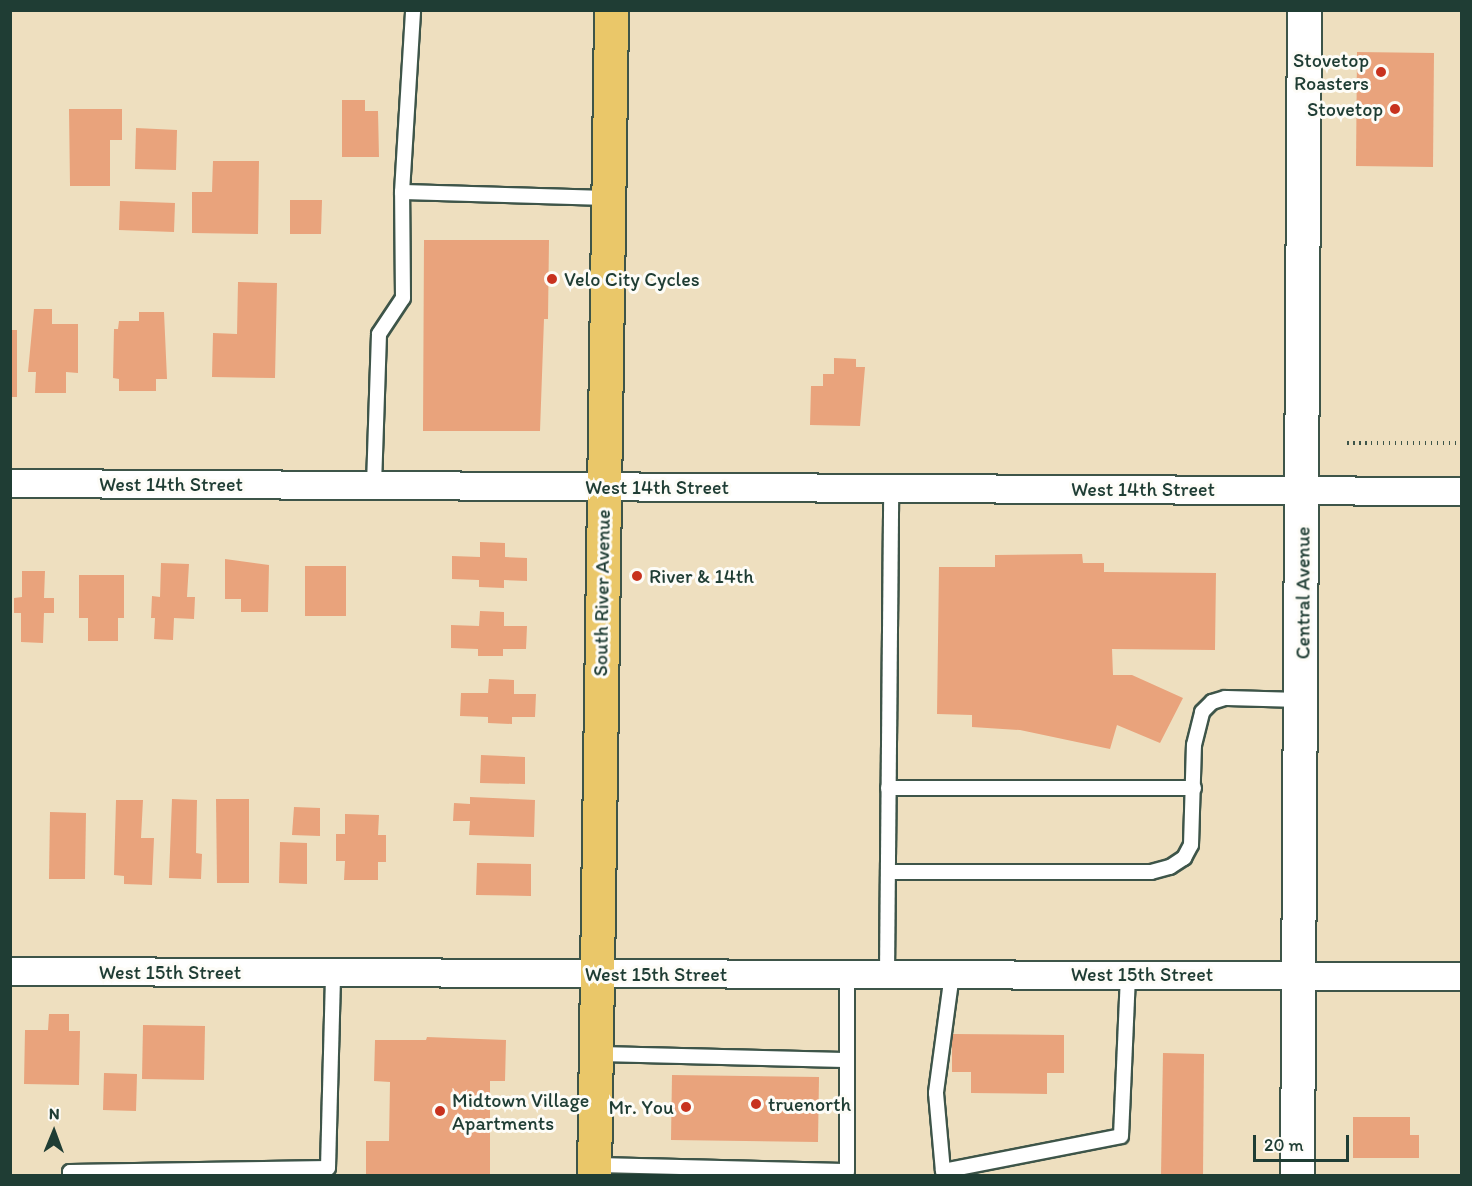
<!DOCTYPE html>
<style>
body{margin:0}
#map{position:relative;width:1472px;height:1186px;overflow:hidden;background:#eedfbf;font-family:Itim,sans-serif}
div>[style]{position:absolute}
[style*='--x']{left:calc(var(--x)*1px);top:calc(var(--y)*1px);width:calc(var(--w)*1px);rotate:calc(var(--a)*1deg)}
.building>*{inset:0;background:#e9a37c}
.path>*{height:4px;margin-top:-2px;transform-origin:0;background:repeating-linear-gradient(90deg,#3e5549 0 1.5px,transparent 0 6px)}
.roads{filter:drop-shadow(2px 0 #3e5549) drop-shadow(-2px 0 #3e5549) drop-shadow(0 2px #3e5549) drop-shadow(0 -2px #3e5549)}
.service>*{height:14px;margin:-7px;padding:0 7px;transform-origin:7px;border-radius:7px;background:#fff}
.minor>*{height:27px;margin:-13.5px;padding:0 13.5px;transform-origin:13.5px;border-radius:13.5px;background:#fff}
.tertiary>*{height:33px;margin:-16.5px;padding:0 16.5px;transform-origin:16.5px;border-radius:16.5px;background:#fff}
.primary>*{height:33px;margin:-16.5px;padding:0 16.5px;transform-origin:16.5px;border-radius:16.5px;background:#eac769}
.dots>*{width:16px;height:16px;translate:-50% -50%;box-sizing:border-box;border:3px solid #fdfcf7;border-radius:50%}
span{translate:-50% -50%;white-space:nowrap;text-align:center;line-height:1.15;-webkit-text-stroke:6px #fdfcf7;paint-order:stroke}
.poi-label{font-size:20px;color:#1f3d34}
.right{translate:-100% -50%;text-align:right}
.left{translate:0 -50%;text-align:left}
.street-label{font-size:20px;color:#1f3d34}
.frame{position:absolute;inset:0;border:12px solid #1f3d34;pointer-events:none}
.north{position:absolute;left:24px;top:1102px;width:60px;height:60px;-webkit-text-stroke:4px #fdfcf7;paint-order:stroke;rotate:1deg;font-size:16px;font-weight:700;line-height:24px;text-align:center;color:#1f3d34}
.north::after{content:'';display:block;margin:auto;width:21px;height:27px;background:#1f3d34;clip-path:polygon(50% 0,100% 100%,50% 72%,0 100%)}
.scale{position:absolute;left:1253px;top:1135px;width:96px;height:27px;box-sizing:border-box;border:3px solid #1f3d34;border-top:0;padding-left:8px;font-size:18px;line-height:21px;white-space:nowrap;color:#1f3d34;-webkit-text-stroke:4px #fdfcf7;paint-order:stroke}
</style>
<div id="map">
<div class="building">
<div style="clip-path:polygon(1357px 52px,1434px 53px,1433px 167px,1356px 166px)"></div>
<div style="clip-path:polygon(342px 100px,365px 100px,365px 111px,378px 111px,379px 157px,342px 157px)"></div>
<div style="clip-path:polygon(69px 109px,122px 109px,122px 140px,110px 140px,110px 186px,70px 186px)"></div>
<div style="clip-path:polygon(136px 128px,177px 130px,176px 170px,135px 169px)"></div>
<div style="clip-path:polygon(213px 161px,259px 161px,258px 234px,192px 233px,192px 192px,212px 192px)"></div>
<div style="clip-path:polygon(290px 200px,322px 200px,321px 234px,290px 234px)"></div>
<div style="clip-path:polygon(120px 201px,175px 203px,174px 232px,119px 230px)"></div>
<div style="clip-path:polygon(424px 240px,549px 240px,548px 319px,544px 319px,540px 431px,423px 431px)"></div>
<div style="clip-path:polygon(238px 282px,277px 283px,275px 378px,212px 377px,213px 333px,237px 334px)"></div>
<div style="clip-path:polygon(34px 309px,52px 309px,52px 324px,78px 324px,78px 373px,66px 372px,66px 393px,35px 393px,36px 372px,28px 372px)"></div>
<div style="clip-path:polygon(139px 312px,164px 312px,167px 379px,156px 379px,156px 391px,119px 391px,119px 379px,113px 378px,114px 329px,118px 329px,119px 321px,139px 321px)"></div>
<div style="clip-path:polygon(10px 330px,17px 330px,17px 397px,10px 397px)"></div>
<div style="clip-path:polygon(834px 358px,856px 359px,856px 367px,865px 367px,860px 426px,810px 425px,811px 386px,823px 386px,823px 374px,834px 374px)"></div>
<div style="clip-path:polygon(480px 542px,505px 543px,505px 557px,527px 558px,527px 581px,504px 580px,504px 588px,479px 587px,479px 580px,452px 579px,452px 556px,480px 557px)"></div>
<div style="clip-path:polygon(1082px 554px,1083px 563px,1104px 563px,1104px 572px,1216px 573px,1215px 650px,1112px 649px,1113px 675px,1132px 675px,1183px 698px,1160px 743px,1117px 725px,1110px 749px,1020px 730px,972px 727px,972px 715px,937px 714px,939px 567px,995px 567px,995px 555px)"></div>
<div style="clip-path:polygon(225px 559px,269px 565px,268px 612px,241px 612px,241px 599px,225px 599px)"></div>
<div style="clip-path:polygon(161px 563px,189px 564px,187px 597px,195px 597px,194px 619px,174px 618px,173px 640px,154px 639px,155px 618px,151px 618px,152px 596px,160px 597px)"></div>
<div style="clip-path:polygon(305px 566px,346px 566px,346px 616px,305px 616px)"></div>
<div style="clip-path:polygon(22px 571px,45px 571px,44px 598px,54px 598px,54px 613px,44px 613px,43px 643px,21px 642px,21px 613px,14px 613px,14px 598px,22px 597px)"></div>
<div style="clip-path:polygon(79px 575px,124px 575px,124px 618px,118px 618px,118px 641px,88px 641px,88px 618px,79px 618px)"></div>
<div style="clip-path:polygon(480px 611px,504px 612px,504px 626px,527px 626px,526px 649px,503px 649px,503px 656px,478px 656px,478px 649px,451px 648px,451px 625px,479px 626px)"></div>
<div style="clip-path:polygon(489px 679px,514px 680px,514px 694px,536px 694px,535px 717px,512px 717px,512px 724px,488px 723px,488px 717px,460px 716px,461px 693px,488px 693px)"></div>
<div style="clip-path:polygon(481px 755px,525px 757px,525px 784px,480px 783px)"></div>
<div style="clip-path:polygon(470px 797px,535px 800px,534px 837px,469px 835px,470px 821px,453px 821px,454px 803px,470px 804px)"></div>
<div style="clip-path:polygon(172px 799px,197px 800px,196px 853px,202px 854px,201px 879px,169px 878px)"></div>
<div style="clip-path:polygon(216px 799px,249px 799px,249px 883px,217px 883px)"></div>
<div style="clip-path:polygon(116px 800px,143px 800px,141px 838px,154px 838px,152px 885px,124px 884px,124px 876px,114px 875px)"></div>
<div style="clip-path:polygon(294px 807px,320px 808px,320px 836px,292px 835px)"></div>
<div style="clip-path:polygon(50px 812px,86px 813px,85px 879px,49px 879px)"></div>
<div style="clip-path:polygon(345px 814px,379px 815px,378px 835px,386px 835px,386px 862px,378px 862px,378px 880px,344px 880px,345px 861px,336px 861px,336px 834px,345px 834px)"></div>
<div style="clip-path:polygon(280px 842px,307px 843px,307px 884px,279px 883px)"></div>
<div style="clip-path:polygon(477px 863px,531px 864px,531px 896px,476px 895px)"></div>
<div style="clip-path:polygon(49px 1014px,69px 1014px,69px 1031px,80px 1031px,79px 1085px,24px 1084px,25px 1030px,48px 1030px)"></div>
<div style="clip-path:polygon(143px 1025px,205px 1026px,204px 1080px,142px 1079px)"></div>
<div style="clip-path:polygon(952px 1034px,1064px 1035px,1064px 1073px,1047px 1073px,1047px 1094px,971px 1093px,971px 1072px,952px 1072px)"></div>
<div style="clip-path:polygon(427px 1037px,506px 1040px,505px 1081px,490px 1081px,490px 1176px,366px 1176px,366px 1141px,389px 1141px,390px 1082px,374px 1081px,375px 1040px,426px 1040px)"></div>
<div style="clip-path:polygon(1163px 1053px,1204px 1054px,1203px 1176px,1161px 1176px)"></div>
<div style="clip-path:polygon(104px 1073px,137px 1074px,136px 1111px,103px 1110px)"></div>
<div style="clip-path:polygon(672px 1075px,819px 1077px,818px 1142px,671px 1140px)"></div>
<div style="clip-path:polygon(1353px 1117px,1410px 1117px,1410px 1135px,1419px 1135px,1419px 1158px,1353px 1158px)"></div>
</div>
<div class="path">
<div style="--x:1347;--y:443;--w:115;--a:0"></div>
</div>
<div class="roads">
<div class="service">
<div style="--x:402;--y:192;--w:206;--a:1.7"></div>
<div style="--x:374;--y:485;--w:151;--a:-88.1"></div>
<div style="--x:379;--y:334;--w:43;--a:-56.3"></div>
<div style="--x:403;--y:298;--w:106;--a:-90.5"></div>
<div style="--x:402;--y:192;--w:182;--a:-86.5"></div>
<div style="--x:888;--y:788;--w:306;--a:0"></div>
<div style="--x:888;--y:872;--w:263;--a:0"></div>
<div style="--x:1151;--y:872;--w:20;--a:-15"></div>
<div style="--x:1170;--y:867;--w:17;--a:-33"></div>
<div style="--x:1184;--y:858;--w:15;--a:-62"></div>
<div style="--x:1191;--y:845;--w:100;--a:-88.3"></div>
<div style="--x:1194;--y:745;--w:34;--a:-76"></div>
<div style="--x:1202;--y:712;--w:14;--a:-45"></div>
<div style="--x:1212;--y:702;--w:14;--a:-17"></div>
<div style="--x:1225;--y:698;--w:77;--a:1.5"></div>
<div style="--x:887;--y:974;--w:486;--a:-89.5"></div>
<div style="--x:952;--y:974;--w:120;--a:97.7"></div>
<div style="--x:936;--y:1093;--w:78;--a:84.9"></div>
<div style="--x:943;--y:1171;--w:181;--a:-11.1"></div>
<div style="--x:1121;--y:1136;--w:162;--a:-87.5"></div>
<div style="--x:597;--y:1054;--w:250;--a:1.4"></div>
<div style="--x:595;--y:1165;--w:252;--a:1.4"></div>
<div style="--x:847;--y:1171;--w:197;--a:-90"></div>
<div style="--x:70;--y:1176;--w:4;--a:-90"></div>
<div style="--x:70;--y:1172;--w:258;--a:-0.9"></div>
<div style="--x:328;--y:1168;--w:195;--a:-88.5"></div>
</div>
<div class="minor">
<div style="--x:10;--y:483;--w:1452;--a:0.32"></div>
<div style="--x:10;--y:971;--w:1452;--a:0.2"></div>
</div>
<div class="tertiary">
<div style="--x:1297;--y:1176;--w:1166;--a:-89.66"></div>
</div>
<div class="primary">
<div style="--x:594;--y:1176;--w:1166;--a:-89.16"></div>
</div>
</div>
<div class="dots">
<div style="left:1381px;top:72px;background:#c8321e"></div>
<div style="left:1395px;top:109px;background:#c8321e"></div>
<div style="left:552px;top:279px;background:#c8321e"></div>
<div style="left:637px;top:576px;background:#c8321e"></div>
<div style="left:756px;top:1104px;background:#c8321e"></div>
<div style="left:686px;top:1107px;background:#c8321e"></div>
<div style="left:440px;top:1111px;background:#c8321e"></div>
</div>
<div class="poi-label">
<span class="right" style="left:1369px;top:72px">Stovetop<br>Roasters</span>
<span class="right" style="left:1383px;top:109px">Stovetop</span>
<span class="left" style="left:564px;top:279px">Velo City Cycles</span>
<span class="left" style="left:649px;top:576px">River &amp; 14th</span>
<span class="left" style="left:452px;top:1112px">Midtown Village<br>Apartments</span>
<span class="left" style="left:768px;top:1104px">truenorth</span>
<span class="right" style="left:674px;top:1107px">Mr. You</span>
</div>
<div class="street-label">
<span style="left:171px;top:484px">West 14th Street</span>
<span style="left:657px;top:487px">West 14th Street</span>
<span style="left:1143px;top:489px">West 14th Street</span>
<span style="left:602px;top:593px;rotate:-89deg">South River Avenue</span>
<span style="left:1303px;top:593px;rotate:-90deg">Central Avenue</span>
<span style="left:170px;top:972px">West 15th Street</span>
<span style="left:656px;top:974px">West 15th Street</span>
<span style="left:1142px;top:974px">West 15th Street</span>
</div>
<div class="frame"></div>
<div class="north">N</div>
<div class="scale">20 m</div>
</div>
